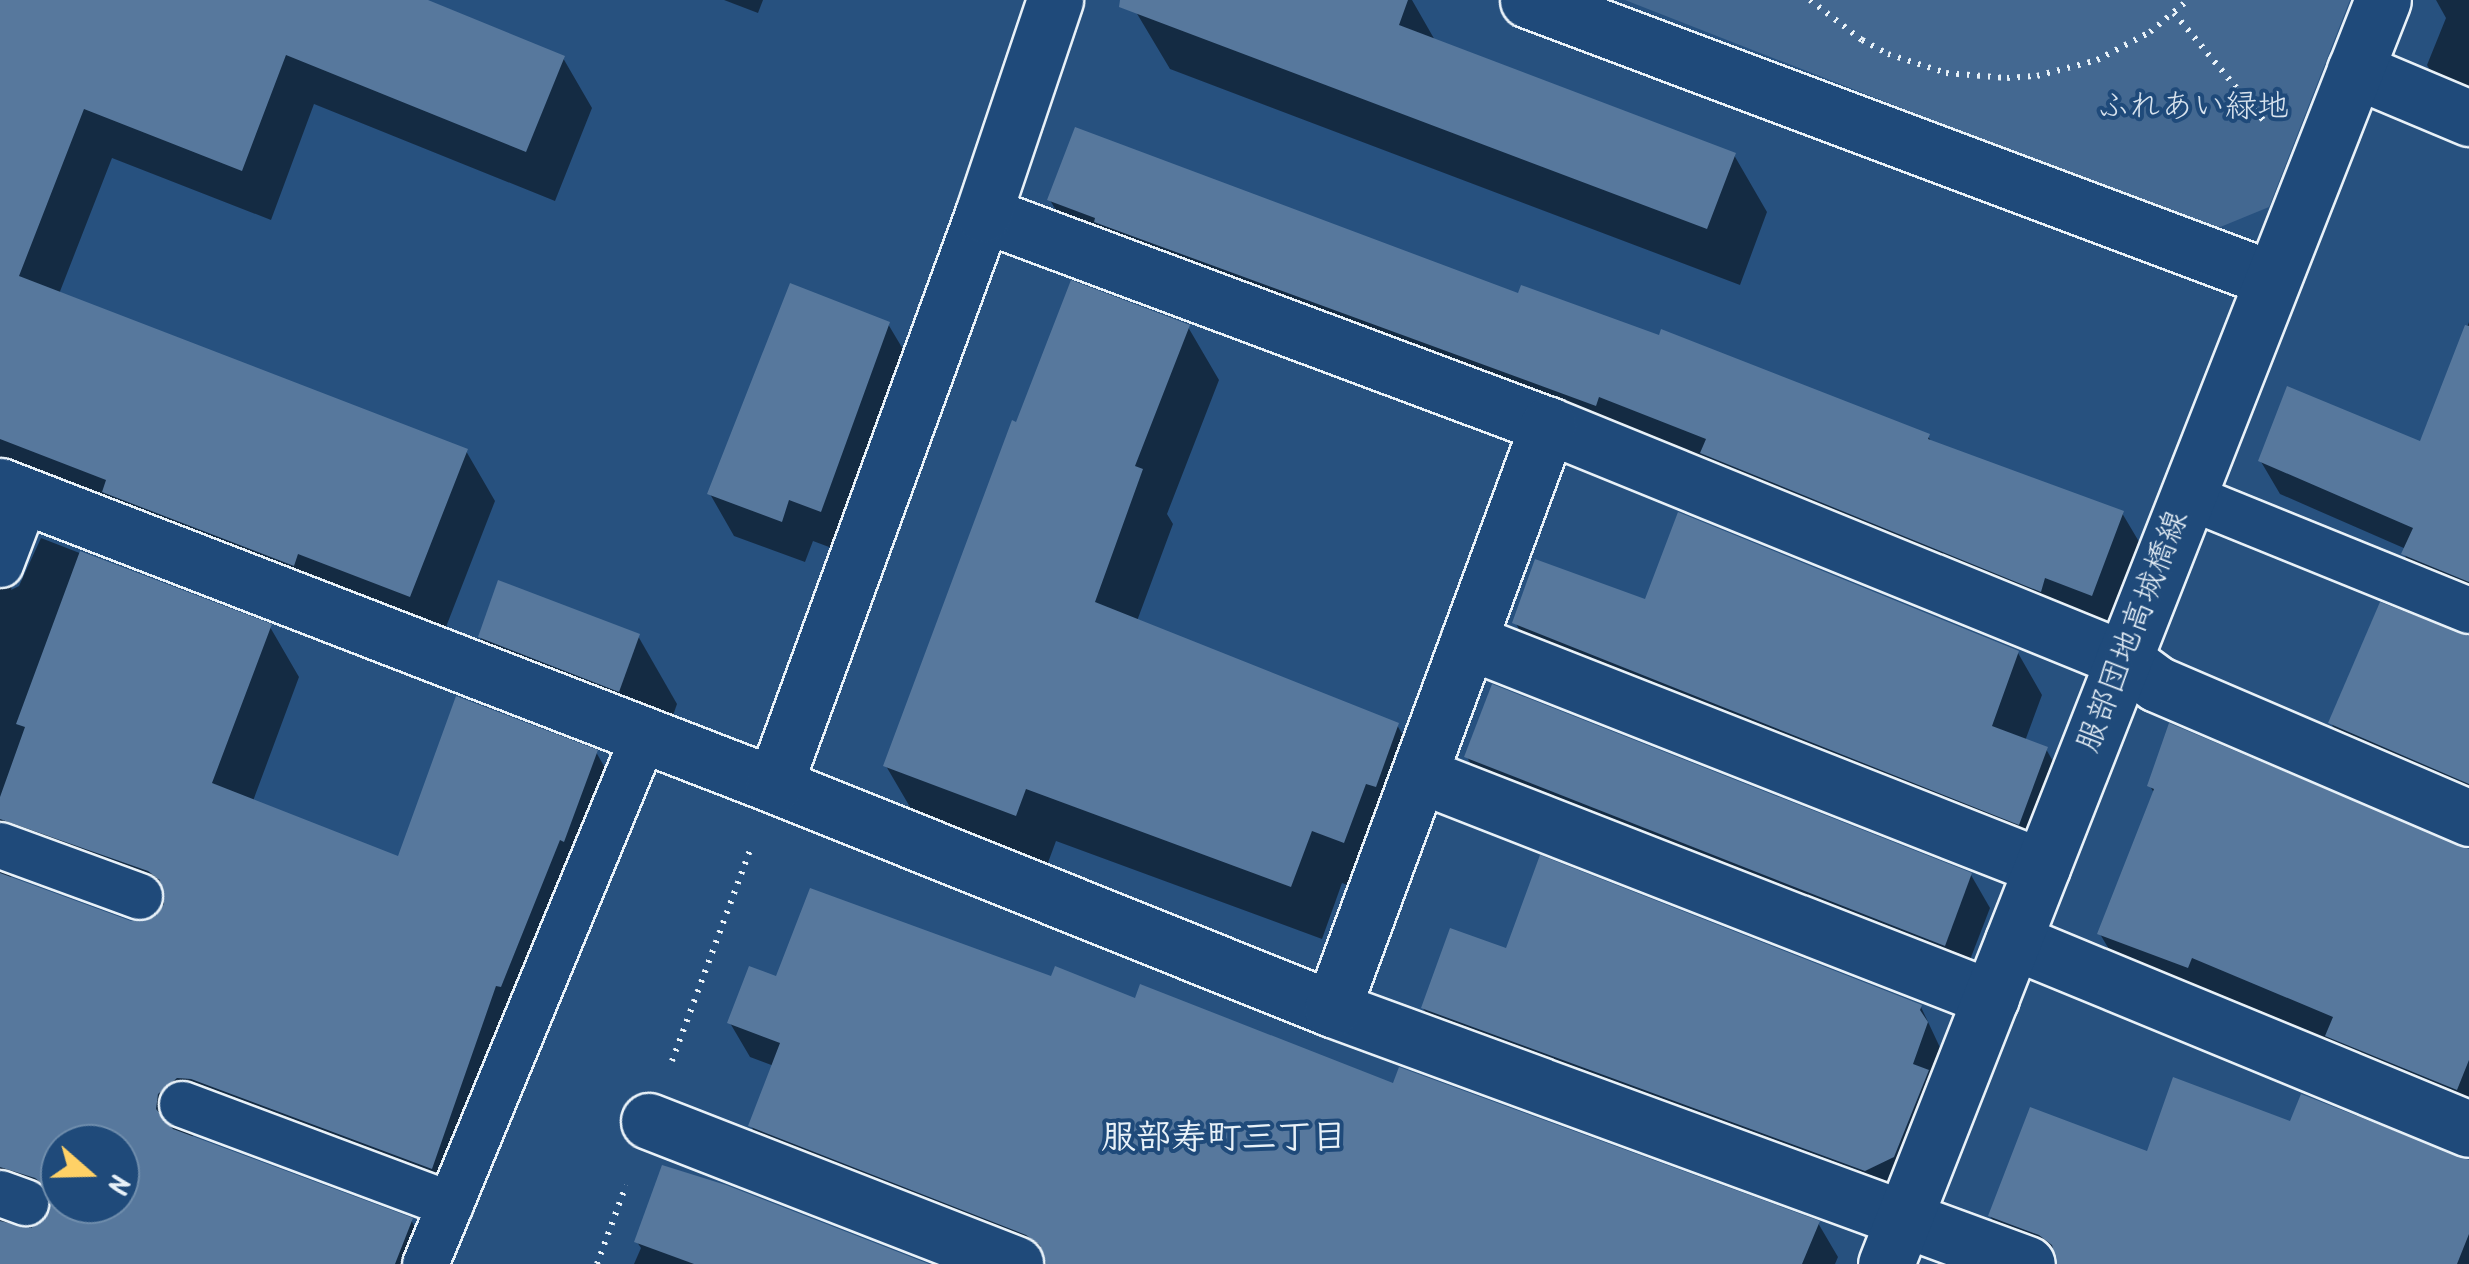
<!DOCTYPE html>
<meta charset="utf-8">
<style>
body{margin:0}
#map{position:relative;width:2469px;height:1264px;overflow:hidden;background:#27517f;font-family:Kalam,"Klee One",sans-serif}
div>[style]{position:absolute}
[style*='--x']{left:calc(var(--x)*1px);top:calc(var(--y)*1px);width:calc(var(--w)*1px);rotate:calc(var(--a)*1deg)}
.green>*{inset:0;background:#436891}
.shadow>*{inset:0;background:#0007}
.building>*{inset:0;background:#57789d}
.path>*{height:6px;margin-top:-3px;transform-origin:0;background:repeating-linear-gradient(90deg,#e8f1f8 0 2.5px,transparent 0 10.5px)}
.roads{filter:drop-shadow(2px 0 #e8f1f8) drop-shadow(-2px 0 #e8f1f8) drop-shadow(0 2px #e8f1f8) drop-shadow(0 -2px #e8f1f8)}
.lane>*{height:45px;margin:-22.5px;padding:0 22.5px;transform-origin:22.5px;border-radius:22.5px;background:#1f4a7a}
.street>*{height:55px;margin:-27.5px;padding:0 27.5px;transform-origin:27.5px;border-radius:27.5px;background:#1f4a7a}
span{translate:-50% -50%;white-space:nowrap;text-align:center;line-height:1.15;-webkit-text-stroke:8px #1f4a7a;paint-order:stroke}
.park-label{font-size:32px;color:#d8e3ee}
.street-label{font-size:32px;color:#e8f1f8}
.neighbourhood-label{font-size:35px;color:#e8f1f8;font-weight:700}
.north{position:absolute;left:40px;top:1124px;width:100px;height:100px;box-sizing:border-box;background:#1f4a7a;border:2px solid #6f8dac;border-radius:50%;rotate:110deg;font-size:28px;font-weight:700;line-height:40px;text-align:center;color:#e8f1f8}
.north::after{content:'';display:block;margin:auto;width:35px;height:45px;background:#ffd166;clip-path:polygon(50% 0,100% 100%,50% 72%,0 100%)}
</style>
<div id="map">
<div class="green">
<div style="clip-path:polygon(1625px 0,2350px 0,2269px 207px,2213px 230px)"></div>
</div>
<div class="shadow">
<div style="clip-path:polygon(0 0,421px 0,563px 58px,592px 108px,555px 201px,314px 104px,271px 220px,112px 158px,59px 294px,466px 451px,495px 501px,439px 645px,42px 506px,0 524px)"></div>
<div style="clip-path:polygon(724px 0,763px 0,758px 13px)"></div>
<div style="clip-path:polygon(1141px 0,1412px 0,1436px 42px,1734px 155px,1767px 212px,1740px 285px,1170px 69px,1136px 12px)"></div>
<div style="clip-path:polygon(2436px 0,2469px 0,2469px 108px,2447px 99px,2427px 65px,2446px 18px)"></div>
<div style="clip-path:polygon(1050px 200px,1520px 296px,1928px 436px,1932px 443px,2122px 513px,2151px 562px,2120px 643px,1078px 249px)"></div>
<div style="clip-path:polygon(2469px 322px,2469px 606px,2424px 588px,2404px 554px,2406px 549px,2280px 494px,2260px 460px,2421px 444px)"></div>
<div style="clip-path:polygon(888px 324px,913px 366px,845px 553px,813px 541px,805px 562px,734px 536px,710px 494px)"></div>
<div style="clip-path:polygon(1188px 327px,1219px 380px,1167px 514px,1173px 524px,1137px 621px,1397px 725px,1428px 779px,1375px 895px,1342px 883px,1322px 939px,1056px 841px,1046px 868px,917px 819px,886px 766px,1018px 425px)"></div>
<div style="clip-path:polygon(evenodd,0 537px,18px 568px,11px 590px,19px 586px,41px 538px,270px 627px,299px 677px,253px 801px,400px 859px,596px 752px,625px 803px,460px 1218px,221px 1129px,195px 1133px,191px 1138px,411px 1220px,436px 1264px,0 1264px,0 537px,39px 870px,160px 914px,156px 919px,130px 923px,9px 879px,13px 874px,39px 870px,0 537px,60px 1144px,120px 1144px,120px 1204px,60px 1204px,60px 1144px,0 537px,38px 1217px,46px 1221px,43px 1225px,17px 1230px,10px 1226px,38px 1217px)"></div>
<div style="clip-path:polygon(1515px 622px,2018px 653px,2042px 695px,2025px 741px,2046px 749px,2070px 791px,2043px 865px,1539px 665px)"></div>
<div style="clip-path:polygon(638px 636px,677px 704px,658px 758px,520px 705px,480px 637px)"></div>
<div style="clip-path:polygon(2469px 638px,2469px 808px,2350px 757px,2331px 723px)"></div>
<div style="clip-path:polygon(1467px 757px,1971px 875px,1990px 908px,1963px 978px,1486px 790px)"></div>
<div style="clip-path:polygon(2150px 786px,2469px 851px,2469px 1120px,2348px 1070px,2331px 1041px,2211px 991px,2207px 1001px,2120px 968px,2100px 934px,2154px 793px)"></div>
<div style="clip-path:polygon(1508px 951px,1921px 1007px,1944px 1056px,1884px 1202px,1442px 1040px,1423px 1008px)"></div>
<div style="clip-path:polygon(777px 979px,1053px 979px,1136px 1001px,1818px 1223px,1838px 1257px,1835px 1264px,1037px 1264px,770px 1160px,751px 1126px,774px 1066px,750px 1057px,730px 1023px)"></div>
<div style="clip-path:polygon(2291px 1124px,2469px 1162px,2469px 1264px,2042px 1264px,2010px 1250px,1990px 1216px,2148px 1154px)"></div>
<div style="clip-path:polygon(637px 1242px,922px 1264px,634px 1264px,641px 1248px)"></div>
</div>
<div class="building">
<div style="clip-path:polygon(0 0,428px 0,565px 56px,526px 152px,286px 55px,242px 171px,84px 109px,19px 276px,468px 449px,410px 597px,298px 554px,294px 566px,102px 492px,106px 480px,0 439px)"></div>
<div style="clip-path:polygon(1120px 0,1408px 0,1399px 25px,1736px 153px,1707px 229px,1119px 7px)"></div>
<div style="clip-path:polygon(1075px 127px,1518px 293px,1521px 285px,1659px 335px,1661px 329px,1930px 434px,1928px 439px,2124px 511px,2092px 596px,2045px 578px,2041px 592px,1700px 453px,1706px 439px,1599px 397px,1596px 406px,1094px 222px,1095px 218px,1047px 200px)"></div>
<div style="clip-path:polygon(1071px 280px,1190px 325px,1135px 466px,1143px 469px,1095px 602px,1399px 723px,1376px 787px,1366px 784px,1344px 843px,1312px 831px,1291px 887px,1026px 789px,1016px 816px,883px 766px,1012px 420px,1016px 422px)"></div>
<div style="clip-path:polygon(790px 283px,890px 322px,821px 512px,789px 500px,782px 522px,707px 494px)"></div>
<div style="clip-path:polygon(2465px 325px,2469px 326px,2469px 582px,2401px 554px,2413px 528px,2258px 461px,2287px 386px,2420px 441px)"></div>
<div style="clip-path:polygon(1678px 512px,2019px 651px,1992px 726px,2048px 747px,2019px 825px,1512px 623px,1535px 559px,1645px 599px)"></div>
<div style="clip-path:polygon(evenodd,80px 551px,272px 624px,212px 783px,398px 856px,456px 696px,598px 750px,564px 842px,560px 840px,501px 987px,496px 986px,432px 1169px,191px 1079px,177px 1078px,158px 1094px,156px 1109px,173px 1129px,413px 1218px,395px 1264px,0 1264px,0 1221px,31px 1228px,43px 1221px,51px 1198px,46px 1186px,35px 1178px,0 1167px,0 873px,131px 921px,155px 917px,164px 904px,160px 880px,148px 871px,0 819px,0 797px,25px 727px,16px 724px,80px 551px,60px 1144px,120px 1144px,120px 1204px,60px 1204px,60px 1144px)"></div>
<div style="clip-path:polygon(498px 580px,640px 634px,619px 692px,478px 637px)"></div>
<div style="clip-path:polygon(2380px 602px,2469px 636px,2469px 784px,2328px 723px)"></div>
<div style="clip-path:polygon(1492px 684px,1972px 873px,1945px 946px,1464px 757px)"></div>
<div style="clip-path:polygon(2169px 723px,2469px 849px,2469px 1060px,2457px 1090px,2325px 1036px,2333px 1017px,2192px 958px,2188px 968px,2097px 934px,2154px 789px,2147px 786px)"></div>
<div style="clip-path:polygon(1540px 855px,1922px 1005px,1920px 1010px,1928px 1022px,1913px 1064px,1929px 1070px,1894px 1157px,1865px 1171px,1421px 1008px,1450px 928px,1506px 948px)"></div>
<div style="clip-path:polygon(810px 888px,1051px 976px,1055px 966px,1135px 998px,1140px 984px,1393px 1083px,1399px 1067px,1820px 1221px,1802px 1264px,1046px 1264px,1040px 1245px,1026px 1235px,748px 1126px,780px 1043px,727px 1023px,749px 966px,776px 976px)"></div>
<div style="clip-path:polygon(2173px 1077px,2290px 1121px,2301px 1094px,2469px 1160px,2469px 1234px,2457px 1264px,2057px 1264px,2052px 1245px,2039px 1235px,1988px 1216px,2030px 1107px,2147px 1151px)"></div>
<div style="clip-path:polygon(662px 1165px,726px 1185px,929px 1264px,694px 1264px,634px 1242px)"></div>
</div>
<div class="path">
<div style="--x:1810;--y:0;--w:66;--a:37.6"></div>
<div style="--x:1862;--y:40;--w:30;--a:28"></div>
<div style="--x:1888;--y:54;--w:61;--a:18.1"></div>
<div style="--x:1946;--y:73;--w:61;--a:4.7"></div>
<div style="--x:2007;--y:78;--w:30;--a:-4"></div>
<div style="--x:2037;--y:76;--w:62;--a:-14.9"></div>
<div style="--x:2097;--y:60;--w:60;--a:-27.8"></div>
<div style="--x:2150;--y:32;--w:50;--a:-40.1"></div>
<div style="--x:2174;--y:13;--w:139;--a:50.2"></div>
<div style="--x:672;--y:1061;--w:227;--a:-69.7"></div>
<div style="--x:597;--y:1264;--w:84;--a:-69.8"></div>
</div>
<div class="roads">
<div class="lane">
<div style="--x:2188;--y:496;--w:303;--a:22.1"></div>
<div style="--x:0;--y:564;--w:73;--a:-69.1"></div>
<div style="--x:0;--y:845;--w:148;--a:20.1"></div>
<div style="--x:182;--y:1104;--w:286;--a:20.5"></div>
<div style="--x:0;--y:1193;--w:27;--a:20"></div>
<div style="--x:425;--y:1264;--w:573;--a:-67.51"></div>
</div>
<div class="street">
<div style="--x:1528;--y:0;--w:795;--a:20.56"></div>
<div style="--x:2355;--y:70;--w:124;--a:22.8"></div>
<div style="--x:983;--y:214;--w:603;--a:20.48"></div>
<div style="--x:1548;--y:425;--w:621;--a:22.14"></div>
<div style="--x:2123;--y:659;--w:42;--a:36.3"></div>
<div style="--x:2157;--y:684;--w:340;--a:23.2"></div>
<div style="--x:0;--y:486;--w:830;--a:21.12"></div>
<div style="--x:774;--y:785;--w:601;--a:21.87"></div>
<div style="--x:1332;--y:1009;--w:740;--a:20.15"></div>
<div style="--x:1468;--y:641;--w:617;--a:21.49"></div>
<div style="--x:1420;--y:775;--w:613;--a:21.33"></div>
<div style="--x:774;--y:785;--w:608;--a:-69.9"></div>
<div style="--x:983;--y:214;--w:226;--a:-71.4"></div>
<div style="--x:2013;--y:941;--w:493;--a:22.4"></div>
<div style="--x:1332;--y:1009;--w:623;--a:-69.7"></div>
<div style="--x:649;--y:1121;--w:393;--a:21.3"></div>
<div style="--x:1886;--y:1264;--w:1358;--a:-68.54"></div>
</div>
</div>
<div class="park-label">
<span style="left:2193px;top:108px">ふれあい緑地</span>
</div>
<div class="street-label">
<span style="left:2134px;top:632px;rotate:-69deg">服部団地高城橋線</span>
</div>
<div class="neighbourhood-label">
<span style="left:1224px;top:1139px">服部寿町三丁目</span>
</div>
<div class="north">N</div>
</div>
